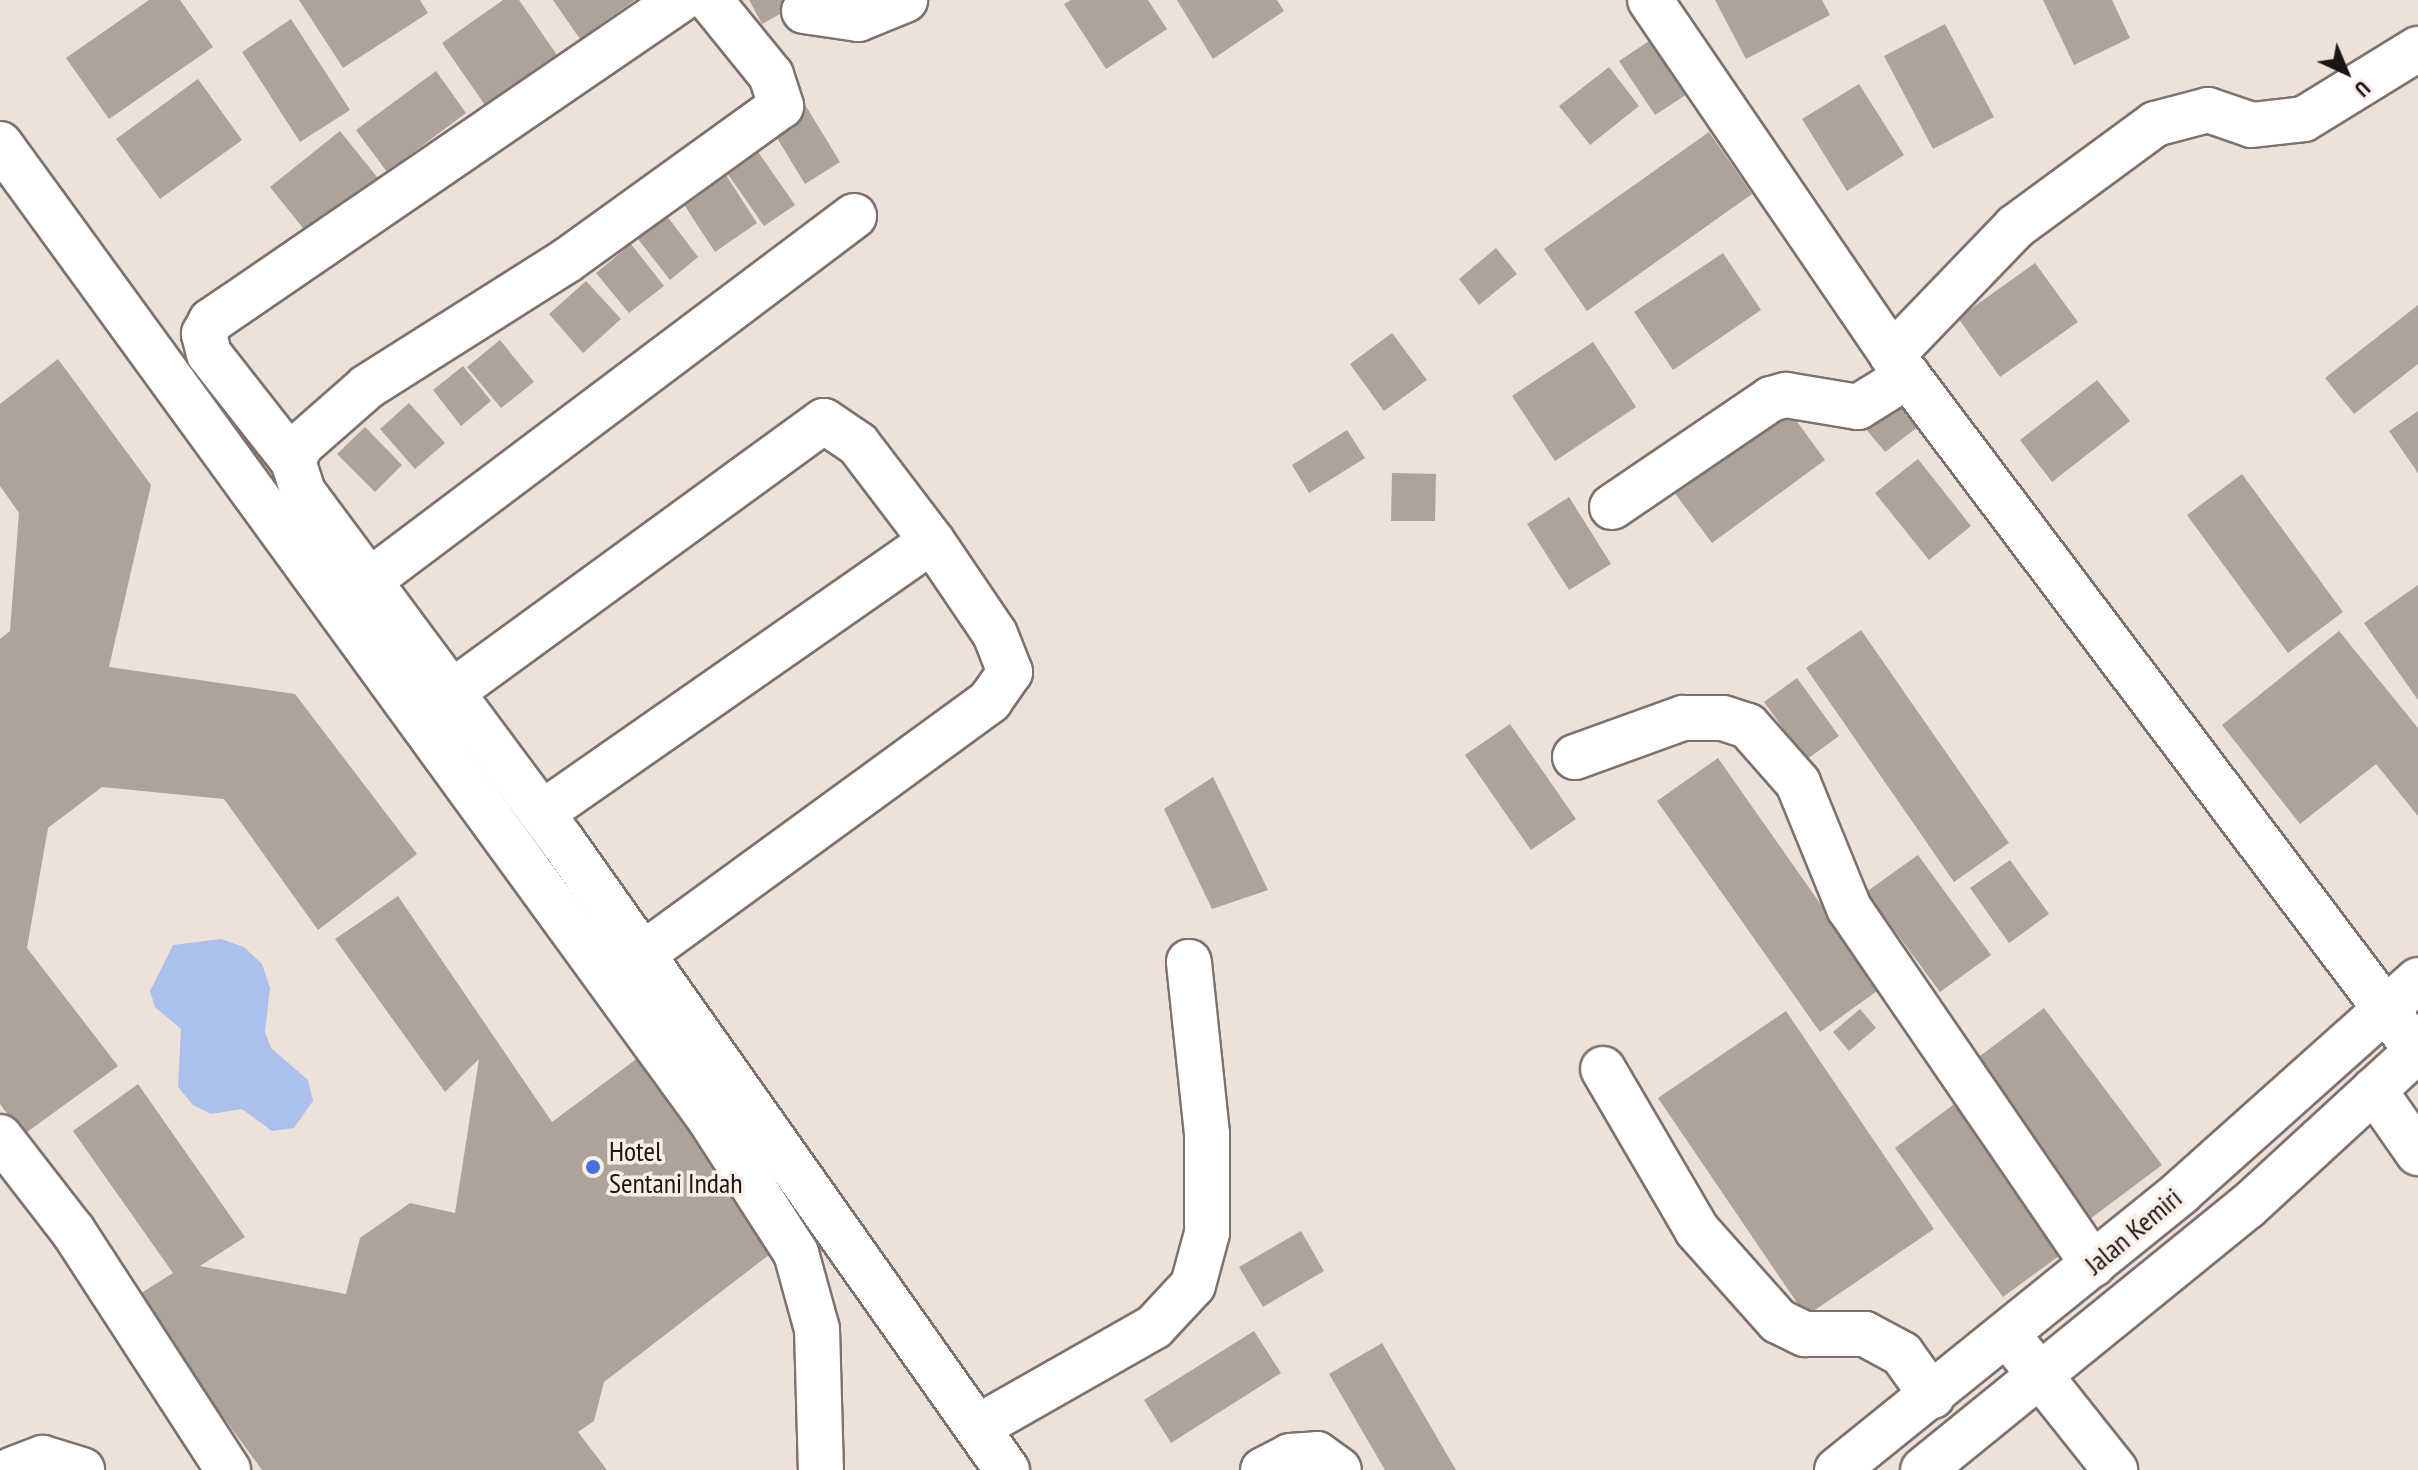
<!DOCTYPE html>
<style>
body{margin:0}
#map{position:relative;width:2418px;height:1470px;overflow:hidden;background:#eee1da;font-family:"PT Sans Narrow",sans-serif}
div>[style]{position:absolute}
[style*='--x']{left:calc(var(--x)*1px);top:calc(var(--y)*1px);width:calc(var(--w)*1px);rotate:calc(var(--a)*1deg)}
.water>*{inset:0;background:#acc0ec}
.building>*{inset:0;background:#aea29b}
.roads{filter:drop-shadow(2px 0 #7d726c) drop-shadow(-2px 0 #7d726c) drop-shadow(0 2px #7d726c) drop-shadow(0 -2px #7d726c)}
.minor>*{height:44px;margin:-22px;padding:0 22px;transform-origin:22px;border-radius:22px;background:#fff}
.highway>*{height:44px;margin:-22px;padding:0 22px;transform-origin:22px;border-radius:22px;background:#fff}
.dots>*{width:22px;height:22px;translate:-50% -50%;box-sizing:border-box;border:4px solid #fbeee7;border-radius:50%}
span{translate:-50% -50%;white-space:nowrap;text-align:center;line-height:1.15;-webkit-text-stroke:7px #fbeee7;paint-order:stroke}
.poi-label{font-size:28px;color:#1b1614}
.left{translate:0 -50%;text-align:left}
.street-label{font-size:28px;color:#1b1614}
.north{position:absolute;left:2306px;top:32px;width:80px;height:80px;-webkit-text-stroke:6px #fbeee7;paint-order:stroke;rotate:136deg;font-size:22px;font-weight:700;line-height:32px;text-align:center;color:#1b1614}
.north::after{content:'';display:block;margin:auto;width:28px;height:36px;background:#1b1614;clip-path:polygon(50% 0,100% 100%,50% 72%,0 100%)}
</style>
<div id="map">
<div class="water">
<div style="clip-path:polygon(221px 939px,244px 947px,262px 964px,270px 988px,265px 1032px,271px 1048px,308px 1080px,313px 1101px,294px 1128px,272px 1131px,242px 1109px,211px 1114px,193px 1105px,178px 1087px,181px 1029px,155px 1007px,150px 991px,173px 945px)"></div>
</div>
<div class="building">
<div style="clip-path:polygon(149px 0,180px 0,213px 47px,109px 119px,66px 58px)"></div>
<div style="clip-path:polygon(299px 0,420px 0,428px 13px,343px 68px)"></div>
<div style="clip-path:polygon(503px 0,519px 0,559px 58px,487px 108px,442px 43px)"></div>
<div style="clip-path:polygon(553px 0,635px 0,580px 39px)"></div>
<div style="clip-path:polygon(749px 0,805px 0,762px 24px)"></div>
<div style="clip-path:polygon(1071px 0,1148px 0,1167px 29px,1106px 69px,1064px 4px)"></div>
<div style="clip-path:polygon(1177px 0,1277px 0,1284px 11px,1213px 59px)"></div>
<div style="clip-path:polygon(1715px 0,1822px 0,1830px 15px,1746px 59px)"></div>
<div style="clip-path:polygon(2043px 0,2112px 0,2130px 38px,2074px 65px)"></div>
<div style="clip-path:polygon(291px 19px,350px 110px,300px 142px,242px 52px)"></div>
<div style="clip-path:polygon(1945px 24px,1994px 117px,1933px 149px,1884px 56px)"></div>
<div style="clip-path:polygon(1661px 33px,1698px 87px,1655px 115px,1619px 61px)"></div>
<div style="clip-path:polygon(1609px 67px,1639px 106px,1590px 145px,1559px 106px)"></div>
<div style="clip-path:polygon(436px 71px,466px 113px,387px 172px,356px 130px)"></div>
<div style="clip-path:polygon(198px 79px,242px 140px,160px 199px,116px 139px)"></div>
<div style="clip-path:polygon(1859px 84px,1904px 155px,1847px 191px,1802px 119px)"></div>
<div style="clip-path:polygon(804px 103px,840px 162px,805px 184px,769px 125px)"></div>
<div style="clip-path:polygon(340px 131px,385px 187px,315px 243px,270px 187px)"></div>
<div style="clip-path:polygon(1709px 132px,1752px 194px,1587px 311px,1544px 249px)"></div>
<div style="clip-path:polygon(756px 149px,795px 205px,764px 226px,725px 170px)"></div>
<div style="clip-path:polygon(726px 175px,757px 223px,715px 252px,683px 203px)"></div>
<div style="clip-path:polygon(667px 216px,698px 257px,670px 280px,638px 239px)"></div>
<div style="clip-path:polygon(631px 244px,664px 286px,629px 313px,596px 273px)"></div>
<div style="clip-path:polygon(1496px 248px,1517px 274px,1479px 305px,1459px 279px)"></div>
<div style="clip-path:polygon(1723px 253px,1761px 310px,1673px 370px,1634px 312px)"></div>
<div style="clip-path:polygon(2035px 263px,2078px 322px,2000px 377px,1958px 318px)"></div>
<div style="clip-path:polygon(586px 281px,621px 319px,583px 353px,549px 314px)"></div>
<div style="clip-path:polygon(2418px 305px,2418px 364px,2354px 414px,2325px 378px)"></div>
<div style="clip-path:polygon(1392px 333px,1427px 380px,1384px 411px,1350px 364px)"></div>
<div style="clip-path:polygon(500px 340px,534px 382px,501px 408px,467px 367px)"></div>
<div style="clip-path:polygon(1593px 342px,1636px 407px,1555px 461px,1512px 396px)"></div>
<div style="clip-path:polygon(58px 359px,151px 485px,109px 667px,295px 694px,417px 854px,318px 930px,224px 799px,102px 787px,48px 828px,27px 948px,118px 1066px,23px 1135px,0 1104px,0 639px,10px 631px,19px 513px,0 486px,0 404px)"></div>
<div style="clip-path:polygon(463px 366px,491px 401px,461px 426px,433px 390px)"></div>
<div style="clip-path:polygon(2097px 380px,2130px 421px,2052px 482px,2020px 440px)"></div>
<div style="clip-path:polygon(1894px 396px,1919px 426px,1885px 452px,1861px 423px)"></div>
<div style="clip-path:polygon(1782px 401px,1825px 460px,1712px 543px,1668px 484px)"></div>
<div style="clip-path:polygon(409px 403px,445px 443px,415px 469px,380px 429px)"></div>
<div style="clip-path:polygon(2418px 411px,2418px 473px,2389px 431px)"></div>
<div style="clip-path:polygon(365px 427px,402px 465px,375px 492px,337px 454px)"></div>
<div style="clip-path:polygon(1347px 430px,1365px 458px,1309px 493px,1292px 465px)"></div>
<div style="clip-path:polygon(1918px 459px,1971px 526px,1929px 560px,1875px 493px)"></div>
<div style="clip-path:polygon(1392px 473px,1436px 474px,1435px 521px,1391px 521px)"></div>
<div style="clip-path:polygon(2242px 474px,2343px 612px,2288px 653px,2187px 515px)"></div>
<div style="clip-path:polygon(1569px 497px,1611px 564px,1569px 590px,1527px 524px)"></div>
<div style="clip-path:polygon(2418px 585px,2418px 700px,2364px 623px)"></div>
<div style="clip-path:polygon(1861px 630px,2009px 843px,1954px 882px,1806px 668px)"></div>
<div style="clip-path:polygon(2339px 631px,2418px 728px,2418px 816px,2376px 764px,2300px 824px,2222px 725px)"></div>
<div style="clip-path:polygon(1797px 678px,1839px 736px,1806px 760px,1764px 702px)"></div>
<div style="clip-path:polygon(1510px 724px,1576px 819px,1531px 850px,1465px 755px)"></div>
<div style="clip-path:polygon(1718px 758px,1880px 989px,1820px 1032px,1657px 801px)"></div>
<div style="clip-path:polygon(1213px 777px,1268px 890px,1212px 909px,1164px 809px)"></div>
<div style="clip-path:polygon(1918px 855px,1991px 955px,1940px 992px,1866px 892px)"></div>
<div style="clip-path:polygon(2010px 860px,2049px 914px,2009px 943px,1970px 888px)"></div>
<div style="clip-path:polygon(398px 896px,552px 1122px,639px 1057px,783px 1244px,604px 1382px,594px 1421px,578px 1432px,607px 1470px,262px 1470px,135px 1297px,173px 1273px,73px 1131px,138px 1084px,245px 1237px,200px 1266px,346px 1294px,360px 1238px,410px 1203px,455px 1213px,479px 1059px,445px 1092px,335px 939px)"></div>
<div style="clip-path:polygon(2044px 1008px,2162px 1165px,2082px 1225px,1964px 1068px)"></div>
<div style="clip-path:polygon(1860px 1009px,1876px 1028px,1849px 1051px,1833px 1032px)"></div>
<div style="clip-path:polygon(1786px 1011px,1934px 1229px,1806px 1316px,1658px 1098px)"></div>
<div style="clip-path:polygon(1957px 1102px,2066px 1251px,2003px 1297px,1895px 1148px)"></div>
<div style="clip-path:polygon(1301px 1231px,1324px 1271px,1263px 1307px,1239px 1267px)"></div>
<div style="clip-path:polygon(1254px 1331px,1281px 1373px,1171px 1443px,1144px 1400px)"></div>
<div style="clip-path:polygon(1382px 1343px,1456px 1470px,1385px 1470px,1329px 1374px)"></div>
</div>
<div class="roads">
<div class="minor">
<div style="--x:710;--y:0;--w:97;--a:50.9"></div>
<div style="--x:771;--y:75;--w:33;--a:72"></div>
<div style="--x:781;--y:106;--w:265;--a:144.2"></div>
<div style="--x:566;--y:261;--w:236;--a:147.7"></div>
<div style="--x:367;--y:387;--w:88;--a:138.7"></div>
<div style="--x:301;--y:445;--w:18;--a:117"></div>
<div style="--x:293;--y:461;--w:33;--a:72"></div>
<div style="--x:303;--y:492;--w:432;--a:53.4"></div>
<div style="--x:561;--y:839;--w:773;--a:54.75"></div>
<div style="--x:1650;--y:0;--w:430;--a:55.7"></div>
<div style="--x:1892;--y:355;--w:872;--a:52.97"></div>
<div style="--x:804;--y:11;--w:55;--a:8.4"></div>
<div style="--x:858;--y:19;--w:51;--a:-22"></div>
<div style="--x:0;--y:144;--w:1205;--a:53.95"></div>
<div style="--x:709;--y:1118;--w:161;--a:57.2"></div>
<div style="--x:796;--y:1253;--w:79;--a:74.6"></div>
<div style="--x:817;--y:1329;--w:141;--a:88.4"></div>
<div style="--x:1892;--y:355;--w:178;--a:-46.1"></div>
<div style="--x:2015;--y:227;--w:174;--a:-36.3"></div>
<div style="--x:2155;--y:124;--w:55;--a:-14.8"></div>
<div style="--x:2208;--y:110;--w:46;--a:18.8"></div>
<div style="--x:2252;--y:125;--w:52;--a:-6.6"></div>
<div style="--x:2304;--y:119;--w:134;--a:-31.6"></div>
<div style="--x:293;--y:461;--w:136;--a:-128.1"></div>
<div style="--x:209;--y:354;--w:21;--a:-104"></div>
<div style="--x:204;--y:334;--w:15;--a:-62"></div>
<div style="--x:211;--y:321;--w:568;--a:-34.39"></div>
<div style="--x:1612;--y:507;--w:192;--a:-34.2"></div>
<div style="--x:1771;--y:399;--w:16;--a:-15"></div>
<div style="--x:1786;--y:395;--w:73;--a:9.5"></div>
<div style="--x:1858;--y:407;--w:59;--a:-31.8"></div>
<div style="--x:369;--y:581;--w:607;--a:-36.96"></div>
<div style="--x:452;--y:692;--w:460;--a:-36.1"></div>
<div style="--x:824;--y:421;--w:41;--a:34.1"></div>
<div style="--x:858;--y:444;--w:122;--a:52.7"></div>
<div style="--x:932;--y:541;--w:112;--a:55.9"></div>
<div style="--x:995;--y:634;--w:41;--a:68.5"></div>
<div style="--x:1010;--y:672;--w:35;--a:125"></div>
<div style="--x:990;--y:701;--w:429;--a:143.9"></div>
<div style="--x:1575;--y:757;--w:115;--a:-19.9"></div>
<div style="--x:1683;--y:718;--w:40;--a:0"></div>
<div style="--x:1723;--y:718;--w:26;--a:18"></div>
<div style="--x:1748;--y:726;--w:76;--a:48.7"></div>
<div style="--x:1798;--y:783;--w:135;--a:67.8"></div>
<div style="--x:1849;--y:908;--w:432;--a:55.6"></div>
<div style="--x:542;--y:813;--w:475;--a:-34.9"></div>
<div style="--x:1603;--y:1069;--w:186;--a:59.7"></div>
<div style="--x:1697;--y:1230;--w:122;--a:48.3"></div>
<div style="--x:1778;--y:1321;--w:30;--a:26"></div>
<div style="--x:1805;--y:1334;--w:60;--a:0"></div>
<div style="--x:1865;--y:1334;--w:42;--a:28.4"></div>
<div style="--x:1902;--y:1354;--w:52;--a:54.5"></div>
<div style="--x:2374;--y:1090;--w:77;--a:55.1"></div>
<div style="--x:0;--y:1137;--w:119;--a:52.2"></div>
<div style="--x:73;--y:1231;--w:285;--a:57"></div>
<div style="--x:2007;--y:1334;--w:174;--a:51.5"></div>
<div style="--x:978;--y:1427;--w:202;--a:-29.6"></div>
<div style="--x:1154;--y:1327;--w:57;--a:-47.1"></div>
<div style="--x:1193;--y:1285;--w:54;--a:-74.9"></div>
<div style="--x:1207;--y:1233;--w:99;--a:-90"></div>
<div style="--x:1207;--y:1134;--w:173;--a:-96"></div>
<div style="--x:11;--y:1470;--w:34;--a:-21"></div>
<div style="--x:43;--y:1458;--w:41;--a:17.1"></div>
<div style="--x:1263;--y:1470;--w:30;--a:-27"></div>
<div style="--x:1290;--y:1456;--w:27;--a:-4"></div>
<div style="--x:1317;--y:1454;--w:27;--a:36"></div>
</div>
<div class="highway">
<div style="--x:1837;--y:1470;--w:442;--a:-38.9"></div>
<div style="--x:2181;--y:1192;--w:318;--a:-41.8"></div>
<div style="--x:1923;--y:1470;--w:417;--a:-39.1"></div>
<div style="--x:2247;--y:1207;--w:232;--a:-42.6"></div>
</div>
</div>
<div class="dots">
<div style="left:593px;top:1167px;background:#4870e3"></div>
</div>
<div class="poi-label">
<span class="left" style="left:609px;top:1167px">Hotel<br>Sentani Indah</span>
</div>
<div class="street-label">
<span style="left:2133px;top:1231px;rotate:-40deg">Jalan Kemiri</span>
</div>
<div class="north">U</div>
</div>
